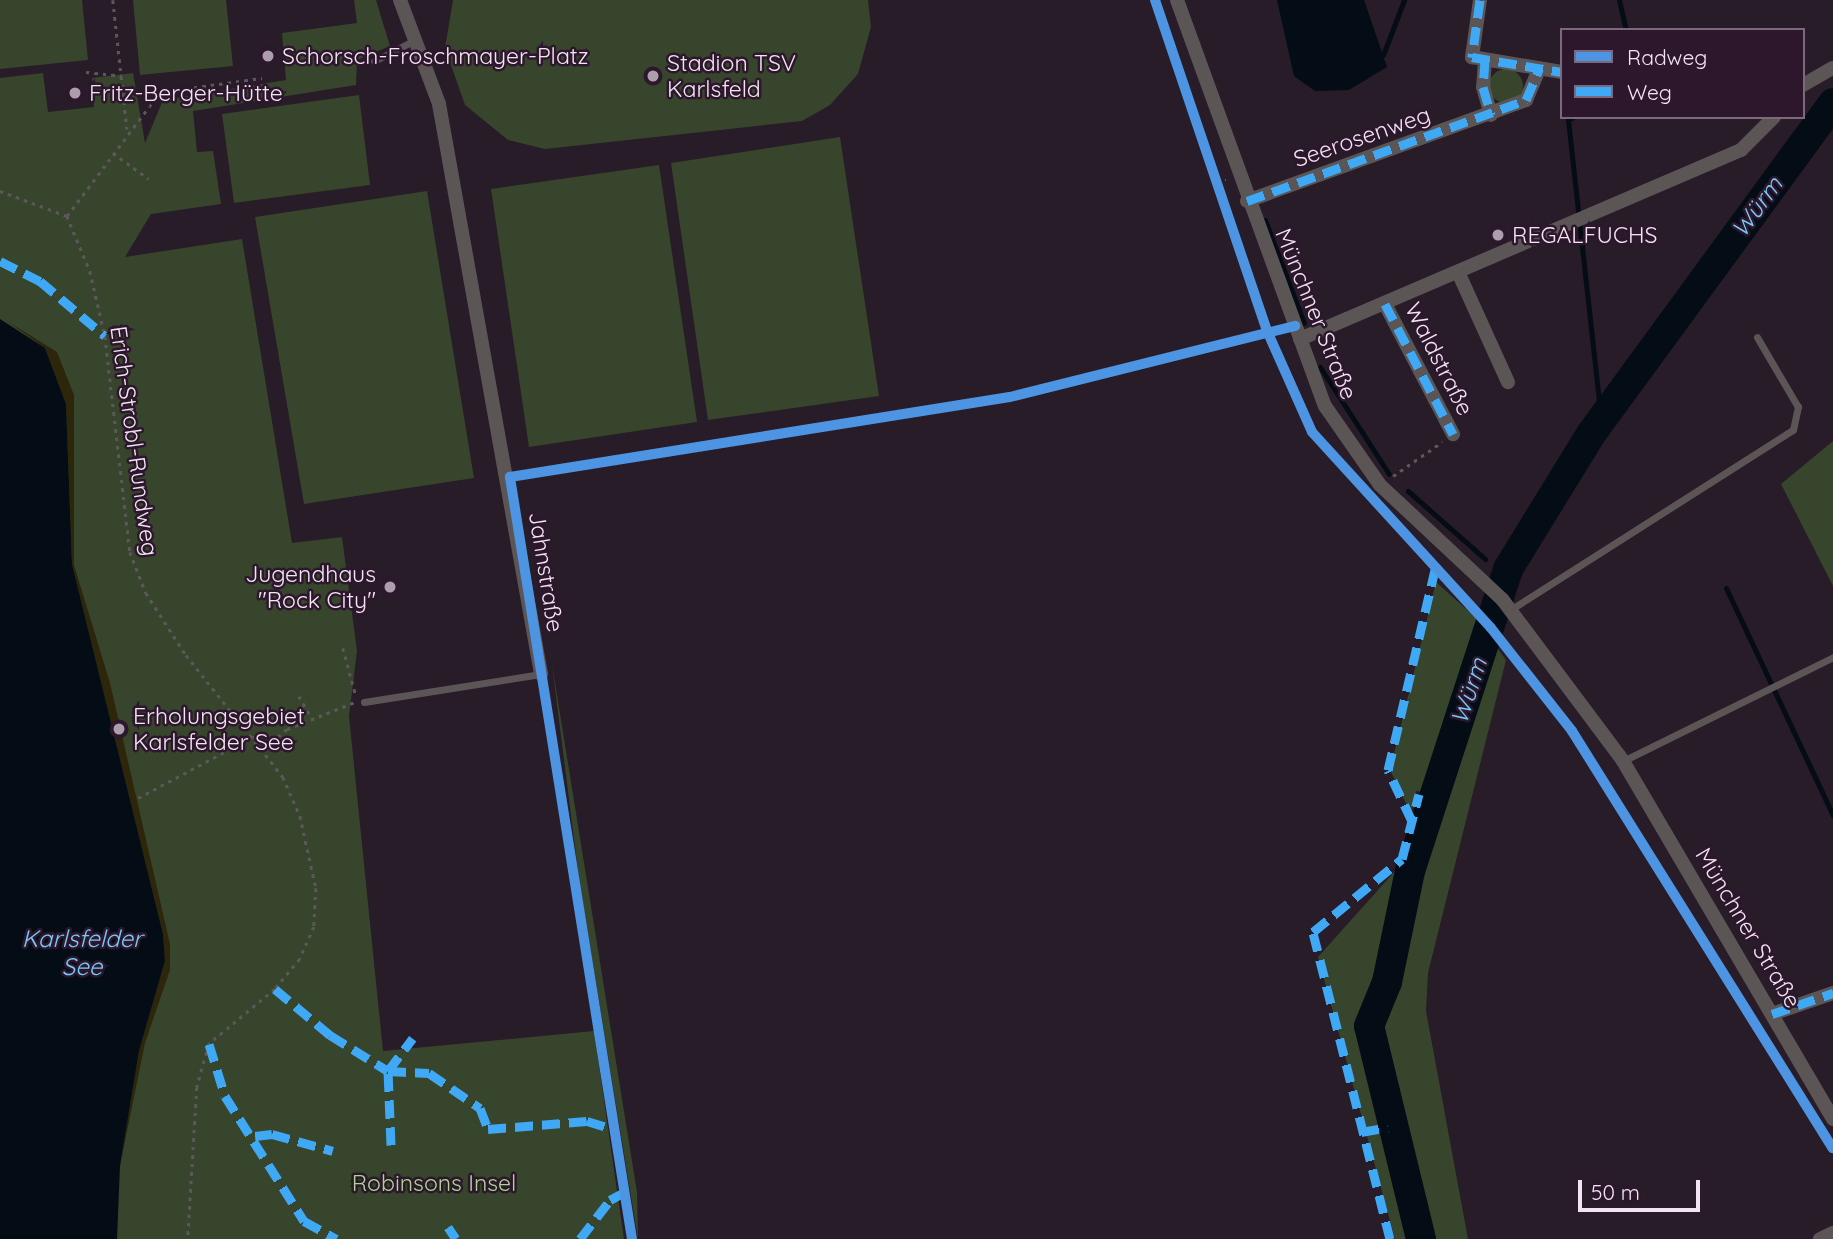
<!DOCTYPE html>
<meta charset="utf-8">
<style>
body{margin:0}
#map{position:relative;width:1833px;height:1239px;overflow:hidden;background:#271c27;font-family:Quicksand,sans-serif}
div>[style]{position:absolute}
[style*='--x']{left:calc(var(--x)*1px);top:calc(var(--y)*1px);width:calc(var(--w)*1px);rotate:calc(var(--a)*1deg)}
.green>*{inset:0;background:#37452c}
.round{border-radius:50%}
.sand>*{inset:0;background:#2e260a}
.water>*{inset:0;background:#040c15}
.stream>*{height:5px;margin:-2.5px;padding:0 2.5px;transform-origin:2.5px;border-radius:2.5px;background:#040c15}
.river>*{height:30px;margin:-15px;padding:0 15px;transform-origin:15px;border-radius:15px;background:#040c15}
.path>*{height:2.5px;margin-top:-1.25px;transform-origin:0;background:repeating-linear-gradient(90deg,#5d565a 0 3.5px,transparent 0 8.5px)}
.service>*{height:7px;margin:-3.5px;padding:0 3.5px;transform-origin:3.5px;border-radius:3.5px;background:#5c5556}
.minor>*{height:14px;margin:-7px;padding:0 7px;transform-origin:7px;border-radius:7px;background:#5c5556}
.quiet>*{height:9px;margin-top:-4.5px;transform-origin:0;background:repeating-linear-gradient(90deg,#3fa9f5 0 18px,transparent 0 27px)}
.cycleway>*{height:10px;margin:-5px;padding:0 5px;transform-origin:5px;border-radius:5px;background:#4d94e3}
.dots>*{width:19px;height:19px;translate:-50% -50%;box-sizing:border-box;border:4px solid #2c172c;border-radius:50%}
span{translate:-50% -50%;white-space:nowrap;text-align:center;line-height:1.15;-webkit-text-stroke:5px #2c172c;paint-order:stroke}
.poi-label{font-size:23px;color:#f3e4f2}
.left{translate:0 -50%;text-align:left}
.right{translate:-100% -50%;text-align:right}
.street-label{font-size:23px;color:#f3e4f2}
.park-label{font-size:23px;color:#abd690}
.water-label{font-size:24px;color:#77cbf9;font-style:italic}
.legend{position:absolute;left:1560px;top:28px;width:245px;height:91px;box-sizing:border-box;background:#2c172c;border:2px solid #7c697b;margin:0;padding:9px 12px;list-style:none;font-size:21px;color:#f3e4f2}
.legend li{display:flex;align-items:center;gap:14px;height:35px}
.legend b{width:35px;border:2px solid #7c697b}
.scale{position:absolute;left:1578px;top:1180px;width:122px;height:32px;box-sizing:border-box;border:4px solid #f3e4f2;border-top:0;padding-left:9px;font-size:21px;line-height:24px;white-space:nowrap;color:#f3e4f2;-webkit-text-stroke:5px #2c172c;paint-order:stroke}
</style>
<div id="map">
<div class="green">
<div style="clip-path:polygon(0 0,82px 0,88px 60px,0 69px)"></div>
<div style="clip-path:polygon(133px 0,226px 0,233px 66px,140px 75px)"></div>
<div style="clip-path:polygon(354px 0,376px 0,390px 46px,357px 60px,356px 85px,193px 111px,197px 152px,213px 151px,221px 204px,151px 214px,125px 257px,242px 239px,292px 543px,342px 537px,357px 651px,349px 716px,383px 1051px,594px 1031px,624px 1239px,0 1239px,0 78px,43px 73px,48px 112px,94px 107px,92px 78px,133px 73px,145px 143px,163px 100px,286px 80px,282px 33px,357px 23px)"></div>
<div style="clip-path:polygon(453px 0,868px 0,871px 27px,858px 74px,830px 105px,802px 121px,545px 149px,508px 140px,465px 105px,445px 48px)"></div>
<div class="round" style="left:1489px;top:69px;width:34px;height:34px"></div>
<div style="clip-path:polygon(359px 95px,370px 185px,234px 203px,222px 114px)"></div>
<div style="clip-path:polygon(840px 137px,879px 396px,708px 420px,671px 163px)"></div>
<div style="clip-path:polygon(659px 165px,697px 422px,529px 447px,491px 189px)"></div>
<div style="clip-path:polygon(427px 191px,474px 478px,304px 504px,255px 217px)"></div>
<div style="clip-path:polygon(1833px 441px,1833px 586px,1781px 484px)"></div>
<div style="clip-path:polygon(1436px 582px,1475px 617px,1506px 660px,1428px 973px,1426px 1011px,1468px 1239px,1395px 1239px,1318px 957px,1404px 861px,1423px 792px,1416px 791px,1411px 814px,1390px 770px)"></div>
<div style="clip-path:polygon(552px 664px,637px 1192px,638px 1239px,579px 879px)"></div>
</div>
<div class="sand">
<div style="clip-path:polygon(7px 321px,57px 352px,74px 395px,74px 565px,110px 683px,170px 944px,170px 970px,145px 1043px,120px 1166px,139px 1051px,165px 961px,163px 934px,72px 564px,66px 404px,45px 348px)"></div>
</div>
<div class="water">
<div style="clip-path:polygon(1277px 0,1364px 0,1387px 67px,1349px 90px,1315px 91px,1294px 76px)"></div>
<div style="clip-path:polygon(0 319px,45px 348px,66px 404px,72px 564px,163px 934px,165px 961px,139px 1051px,120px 1166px,117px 1239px,0 1239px)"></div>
</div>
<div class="stream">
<div style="--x:1619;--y:0;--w:31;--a:77"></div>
<div style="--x:1383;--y:55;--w:59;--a:-69.1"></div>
<div style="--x:1573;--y:117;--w:6;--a:149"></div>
<div style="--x:1568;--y:120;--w:302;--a:83.7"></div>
<div style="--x:1265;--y:220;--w:110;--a:69.3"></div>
<div style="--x:1320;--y:367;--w:127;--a:57.2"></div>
<div style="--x:1408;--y:491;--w:103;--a:41.4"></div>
<div style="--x:1499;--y:577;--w:8;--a:50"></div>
<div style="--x:1726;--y:588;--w:251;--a:64.8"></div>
</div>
<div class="river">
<div style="--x:1421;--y:1239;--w:219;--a:-103.7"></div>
<div style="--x:1369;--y:1026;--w:48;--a:-67.8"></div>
<div style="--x:1387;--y:982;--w:113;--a:-78.3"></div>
<div style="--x:1410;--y:871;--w:318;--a:-72"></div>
<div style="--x:1508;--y:569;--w:158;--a:-58.4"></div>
<div style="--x:1591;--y:434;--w:410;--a:-53.8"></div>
</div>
<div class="path">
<div style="--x:113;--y:0;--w:130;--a:83.8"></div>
<div style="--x:86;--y:72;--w:36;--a:6"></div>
<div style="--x:113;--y:153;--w:44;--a:35.8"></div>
<div style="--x:1217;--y:180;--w:9;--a:0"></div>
<div style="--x:0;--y:191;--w:72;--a:20.5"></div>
<div style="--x:67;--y:216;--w:60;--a:67.3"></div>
<div style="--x:90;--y:271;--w:67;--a:77"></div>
<div style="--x:105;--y:336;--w:217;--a:83.4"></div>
<div style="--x:130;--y:552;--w:44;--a:68.7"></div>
<div style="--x:146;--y:593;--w:74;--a:57.2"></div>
<div style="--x:186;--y:655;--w:156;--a:51.5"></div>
<div style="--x:283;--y:777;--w:43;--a:66.4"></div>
<div style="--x:300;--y:816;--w:74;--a:77.5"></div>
<div style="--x:316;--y:888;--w:39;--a:93"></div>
<div style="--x:314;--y:927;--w:35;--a:114"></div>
<div style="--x:300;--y:959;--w:39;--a:130"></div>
<div style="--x:275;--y:989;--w:86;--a:140.2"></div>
<div style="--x:209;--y:1044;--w:45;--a:105.6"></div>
<div style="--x:197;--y:1087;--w:152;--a:93.4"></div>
<div style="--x:67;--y:216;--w:155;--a:-53.1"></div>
<div style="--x:160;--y:92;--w:103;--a:-7.8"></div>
<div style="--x:1393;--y:476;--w:60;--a:-34.8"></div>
<div style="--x:1491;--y:628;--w:131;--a:51.8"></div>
<div style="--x:1572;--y:731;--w:335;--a:57.4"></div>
<div style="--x:343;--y:648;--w:50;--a:74.8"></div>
<div style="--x:299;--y:696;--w:24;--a:60"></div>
<div style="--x:265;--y:748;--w:29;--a:-41"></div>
<div style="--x:287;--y:729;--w:73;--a:-21.7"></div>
<div style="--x:138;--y:798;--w:132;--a:-28.1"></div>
<div style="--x:1822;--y:1130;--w:21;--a:59"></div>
</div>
<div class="service">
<div style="--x:374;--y:61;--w:48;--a:-27.1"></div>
<div style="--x:1510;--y:610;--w:335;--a:-32.5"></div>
<div style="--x:1793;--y:430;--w:24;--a:-78"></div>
<div style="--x:1798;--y:407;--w:81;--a:-120.4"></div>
<div style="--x:364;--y:702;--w:179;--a:-9"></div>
<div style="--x:1623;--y:761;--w:234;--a:-26.3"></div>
</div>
<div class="minor">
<div style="--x:400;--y:0;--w:111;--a:69.4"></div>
<div style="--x:439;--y:104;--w:579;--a:79.85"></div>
<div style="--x:1177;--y:0;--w:432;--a:70"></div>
<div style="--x:1325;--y:406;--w:96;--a:55.2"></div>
<div style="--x:1380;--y:485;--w:167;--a:43.1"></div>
<div style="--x:1502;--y:599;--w:202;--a:53.2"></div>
<div style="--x:1623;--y:761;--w:415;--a:59.6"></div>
<div style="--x:1480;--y:0;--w:58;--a:98"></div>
<div style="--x:1472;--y:57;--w:91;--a:9.5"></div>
<div style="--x:1485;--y:60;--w:27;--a:94"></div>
<div style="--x:1483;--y:87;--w:29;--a:74"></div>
<div style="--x:1803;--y:85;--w:34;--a:-30"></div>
<div style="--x:1247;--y:201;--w:297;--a:-19.9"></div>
<div style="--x:1526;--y:100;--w:34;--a:-67"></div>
<div style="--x:1458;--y:272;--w:121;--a:65.6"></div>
<div style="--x:1385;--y:304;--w:147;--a:62.4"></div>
<div style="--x:1300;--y:339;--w:480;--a:-23.2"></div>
<div style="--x:1741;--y:150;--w:47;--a:-45"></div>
<div style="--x:1772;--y:1014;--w:65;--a:-19"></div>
<div style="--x:1820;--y:1239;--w:14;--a:-25"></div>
</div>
<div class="quiet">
<div style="--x:1480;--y:0;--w:58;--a:98"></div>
<div style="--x:1472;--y:57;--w:91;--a:9.5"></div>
<div style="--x:1485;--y:60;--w:27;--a:94"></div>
<div style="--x:1483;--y:87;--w:29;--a:74"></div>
<div style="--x:1247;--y:201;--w:297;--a:-19.9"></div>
<div style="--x:1526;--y:100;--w:34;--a:-67"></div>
<div style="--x:0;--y:261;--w:45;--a:26.6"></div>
<div style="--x:40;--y:281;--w:85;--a:40.2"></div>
<div style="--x:1385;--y:304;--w:147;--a:62.4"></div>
<div style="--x:1412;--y:821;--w:56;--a:-115.2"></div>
<div style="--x:1388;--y:770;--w:206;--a:-76.8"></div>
<div style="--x:275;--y:989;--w:72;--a:39.9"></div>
<div style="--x:330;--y:1035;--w:68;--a:31.8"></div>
<div style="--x:388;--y:1071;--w:41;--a:2.8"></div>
<div style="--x:429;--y:1073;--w:62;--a:34.5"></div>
<div style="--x:480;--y:1108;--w:22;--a:69"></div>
<div style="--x:488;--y:1129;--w:99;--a:-4.6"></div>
<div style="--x:587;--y:1121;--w:30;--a:17"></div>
<div style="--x:1772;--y:1014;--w:65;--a:-19"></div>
<div style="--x:209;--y:1044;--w:54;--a:72.9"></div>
<div style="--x:225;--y:1096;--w:148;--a:57.7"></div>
<div style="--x:304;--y:1221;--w:37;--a:29"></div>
<div style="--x:1361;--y:1132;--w:27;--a:-10"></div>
<div style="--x:255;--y:1136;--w:17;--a:-7"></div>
<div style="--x:272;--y:1134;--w:63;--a:15.6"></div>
<div style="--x:391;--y:1145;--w:74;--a:-92.3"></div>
<div style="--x:388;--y:1071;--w:41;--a:-52.9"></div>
<div style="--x:448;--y:1227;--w:14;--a:56"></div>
<div style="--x:580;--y:1239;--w:49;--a:-52.4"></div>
<div style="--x:610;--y:1200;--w:21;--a:-29"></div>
<div style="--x:1390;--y:1239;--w:317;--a:-104.1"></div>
<div style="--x:1313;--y:932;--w:115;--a:-39.4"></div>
<div style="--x:1402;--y:859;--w:67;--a:-75.3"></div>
</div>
<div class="cycleway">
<div style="--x:1155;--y:0;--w:352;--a:71.3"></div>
<div style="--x:1268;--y:333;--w:108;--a:66"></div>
<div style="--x:1312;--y:432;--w:265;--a:47.6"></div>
<div style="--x:1491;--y:628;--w:131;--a:51.8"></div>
<div style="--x:1572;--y:731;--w:492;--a:58"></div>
<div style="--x:632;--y:1239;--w:772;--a:-99.1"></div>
<div style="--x:510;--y:477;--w:506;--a:-9.09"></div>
<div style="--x:1010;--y:397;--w:294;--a:-14"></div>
</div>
<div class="dots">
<div style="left:268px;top:56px;background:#ac9eab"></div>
<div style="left:653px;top:76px;background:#ac9eab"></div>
<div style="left:75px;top:93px;background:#ac9eab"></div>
<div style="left:1498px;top:235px;background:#ac9eab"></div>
<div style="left:390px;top:587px;background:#ac9eab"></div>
<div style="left:119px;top:729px;background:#ac9eab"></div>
</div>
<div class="poi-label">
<span class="left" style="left:282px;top:56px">Schorsch-Froschmayer-Platz</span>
<span class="left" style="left:667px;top:76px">Stadion TSV<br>Karlsfeld</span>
<span class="left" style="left:89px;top:93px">Fritz-Berger-Hütte</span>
<span class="left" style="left:1512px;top:235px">REGALFUCHS</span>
<span class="right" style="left:376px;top:587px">Jugendhaus<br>"Rock City"</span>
<span class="left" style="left:133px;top:729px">Erholungsgebiet<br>Karlsfelder See</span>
</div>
<div class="street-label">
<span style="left:1362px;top:137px;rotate:-19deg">Seerosenweg</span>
<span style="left:1316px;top:314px;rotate:68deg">Münchner Straße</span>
<span style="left:1439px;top:359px;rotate:63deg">Waldstraße</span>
<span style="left:134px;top:441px;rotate:82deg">Erich-Strobl-Rundweg</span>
<span style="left:546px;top:572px;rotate:81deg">Jahnstraße</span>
<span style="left:1748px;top:928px;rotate:59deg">Münchner Straße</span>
</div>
<div class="park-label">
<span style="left:434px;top:1183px">Robinsons Insel</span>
</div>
<div class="water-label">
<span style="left:1757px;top:207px;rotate:-54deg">Würm</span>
<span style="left:1469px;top:691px;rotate:-72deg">Würm</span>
<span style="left:82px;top:953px">Karlsfelder<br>See</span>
</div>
<ul class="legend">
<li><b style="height:9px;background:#4d94e3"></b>Radweg</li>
<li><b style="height:9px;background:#3fa9f5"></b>Weg</li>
</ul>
<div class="scale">50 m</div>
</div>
